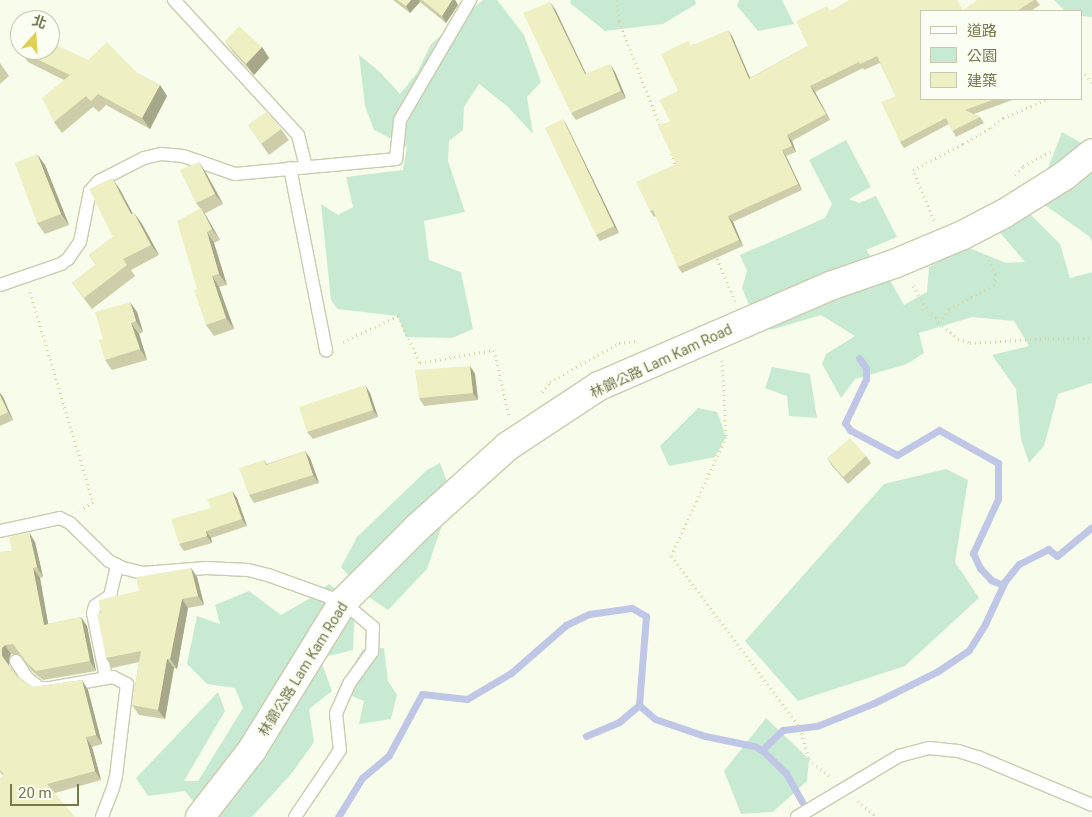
<!DOCTYPE html>
<meta charset="utf-8">
<style>
body{margin:0}
#map{position:relative;width:1092px;height:817px;overflow:hidden;background:#f8fceb;font-family:Roboto,"Noto Sans TC",sans-serif}
div>[style]{position:absolute}
[style*='--x']{left:calc(var(--x)*1px);top:calc(var(--y)*1px);width:calc(var(--w)*1px);rotate:calc(var(--a)*1deg)}
.green>*{inset:0;background:#c9ead2}
.stream>*{height:7px;margin:-3.5px;padding:0 3.5px;transform-origin:3.5px;border-radius:3.5px;background:#c0c7e6}
.path>*{height:3px;margin-top:-1.5px;transform-origin:0;background:repeating-linear-gradient(90deg,#d4d6a6 0 1px,transparent 0 5px)}
.roads{filter:drop-shadow(1px 0 #c9ccae) drop-shadow(-1px 0 #c9ccae) drop-shadow(0 1px #c9ccae) drop-shadow(0 -1px #c9ccae)}
.service>*{height:12px;margin:-6px;padding:0 6px;transform-origin:6px;border-radius:6px;background:#fff}
.secondary>*{height:28px;margin:-14px;padding:0 14px;transform-origin:14px;border-radius:14px;background:#fff}
.wall>*{inset:0;background:#cdcea9}
.shaded-wall>*{inset:0;background:#a7a889}
.building>*{inset:0;background:#eef0c4}
span{translate:-50% -50%;white-space:nowrap;text-align:center;line-height:1.15;-webkit-text-stroke:5px #fbfef2;paint-order:stroke}
.street-label{font-size:14px;color:#76774e}
.legend{position:absolute;left:920px;top:10px;width:162px;height:90px;box-sizing:border-box;background:#fbfef2;border:1px solid #c6c8b0;margin:0;padding:6px 9px;list-style:none;font-size:15px;color:#76774e}
.legend li{display:flex;align-items:center;gap:10px;height:25px}
.legend b{width:25px;border:1px solid #c6c8b0}
.north{position:absolute;left:10px;top:10px;width:50px;height:50px;box-sizing:border-box;background:#fbfef2;border:1px solid #c6c8b0;border-radius:50%;rotate:19deg;font-size:14px;font-weight:700;line-height:20px;text-align:center;color:#76774e}
.north::after{content:'';display:block;margin:auto;width:18px;height:22px;background:#e0d056;clip-path:polygon(50% 0,100% 100%,50% 72%,0 100%)}
.scale{position:absolute;left:10px;top:784px;width:69px;height:22px;box-sizing:border-box;border:2px solid #76774e;border-top:0;padding-left:6px;font-size:15px;line-height:18px;white-space:nowrap;color:#76774e;-webkit-text-stroke:4px #fbfef2;paint-order:stroke}
</style>
<div id="map">
<div class="green">
<div style="clip-path:polygon(483px 0,497px 0,524px 35px,541px 82px,527px 97px,533px 134px,507px 106px,479px 84px,464px 107px,463px 130px,449px 141px,448px 161px,465px 212px,424px 221px,429px 260px,461px 272px,473px 329px,452px 338px,406px 337px,398px 316px,337px 309px,331px 300px,321px 204px,338px 215px,353px 207px,346px 177px,403px 170px,407px 147px,374px 130px,365px 106px,359px 55px,380px 72px,400px 94px,417px 73px,431px 44px)"></div>
<div style="clip-path:polygon(571px 0,695px 0,696px 4px,663px 24px,605px 31px,570px 3px)"></div>
<div style="clip-path:polygon(739px 0,782px 0,794px 24px,758px 31px,737px 6px)"></div>
<div style="clip-path:polygon(1054px 0,1092px 0,1092px 17px,1081px 16px,1081px 11px,1065px 11px)"></div>
<div style="clip-path:polygon(1062px 132px,1092px 149px,1092px 242px,1090px 237px,1025px 191px,1046px 173px)"></div>
<div style="clip-path:polygon(846px 140px,871px 187px,849px 199px,859px 203px,876px 196px,897px 237px,866px 250px,891px 282px,904px 305px,927px 292px,929px 267px,967px 247px,1006px 263px,1025px 262px,996px 228px,1028px 212px,1060px 244px,1070px 278px,1092px 272px,1092px 383px,1058px 394px,1044px 446px,1029px 463px,1021px 439px,1016px 389px,992px 355px,1029px 346px,1014px 321px,972px 317px,919px 333px,924px 353px,907px 364px,855px 379px,841px 398px,822px 364px,826px 354px,855px 336px,821px 315px,771px 330px,752px 312px,742px 288px,747px 271px,740px 255px,825px 218px,832px 204px,809px 160px)"></div>
<div style="clip-path:polygon(772px 367px,810px 374px,817px 418px,789px 416px,787px 396px,765px 388px)"></div>
<div style="clip-path:polygon(698px 408px,717px 412px,726px 437px,715px 457px,669px 466px,660px 446px)"></div>
<div style="clip-path:polygon(440px 463px,448px 484px,447px 511px,427px 569px,388px 610px,366px 595px,341px 567px,357px 537px,427px 470px)"></div>
<div style="clip-path:polygon(946px 469px,968px 480px,955px 562px,979px 598px,905px 666px,798px 701px,745px 641px,884px 484px)"></div>
<div style="clip-path:polygon(329px 584px,355px 603px,353px 650px,320px 658px,332px 691px,309px 709px,314px 742px,292px 773px,252px 817px,200px 817px,196px 805px,185px 791px,148px 796px,136px 778px,218px 692px,225px 711px,184px 781px,198px 781px,243px 708px,235px 688px,207px 684px,187px 664px,197px 616px,220px 624px,215px 605px,249px 591px,281px 615px,307px 600px)"></div>
<div style="clip-path:polygon(384px 648px,388px 681px,397px 695px,391px 719px,359px 724px,364px 701px,338px 690px,363px 649px)"></div>
<div style="clip-path:polygon(766px 718px,809px 759px,807px 781px,773px 812px,741px 814px,724px 771px)"></div>
</div>
<div class="stream">
<div style="--x:859;--y:358;--w:12;--a:55"></div>
<div style="--x:866;--y:368;--w:11;--a:90"></div>
<div style="--x:866;--y:379;--w:49;--a:115.5"></div>
<div style="--x:845;--y:423;--w:9;--a:54"></div>
<div style="--x:850;--y:430;--w:53;--a:28"></div>
<div style="--x:897;--y:455;--w:49;--a:-30.8"></div>
<div style="--x:939;--y:430;--w:68;--a:29.2"></div>
<div style="--x:998;--y:463;--w:36;--a:90"></div>
<div style="--x:998;--y:499;--w:60;--a:114.8"></div>
<div style="--x:973;--y:553;--w:17;--a:65"></div>
<div style="--x:980;--y:568;--w:16;--a:47"></div>
<div style="--x:991;--y:580;--w:13;--a:23"></div>
<div style="--x:586;--y:736;--w:36;--a:-23"></div>
<div style="--x:619;--y:722;--w:26;--a:-40"></div>
<div style="--x:762;--y:750;--w:29;--a:-44"></div>
<div style="--x:783;--y:730;--w:34;--a:-7"></div>
<div style="--x:817;--y:726;--w:61;--a:-22"></div>
<div style="--x:874;--y:703;--w:72;--a:-26.6"></div>
<div style="--x:938;--y:671;--w:37;--a:-34"></div>
<div style="--x:969;--y:650;--w:31;--a:-58"></div>
<div style="--x:985;--y:624;--w:47;--a:-65.1"></div>
<div style="--x:1005;--y:581;--w:22;--a:-51"></div>
<div style="--x:1019;--y:564;--w:33;--a:-27"></div>
<div style="--x:1048;--y:549;--w:11;--a:38"></div>
<div style="--x:1057;--y:556;--w:45;--a:-39.6"></div>
<div style="--x:338;--y:817;--w:46;--a:-58.4"></div>
<div style="--x:362;--y:778;--w:35;--a:-40"></div>
<div style="--x:389;--y:755;--w:69;--a:-61.6"></div>
<div style="--x:422;--y:694;--w:45;--a:6.3"></div>
<div style="--x:467;--y:699;--w:51;--a:-30.6"></div>
<div style="--x:511;--y:673;--w:73;--a:-41.1"></div>
<div style="--x:566;--y:625;--w:25;--a:-26"></div>
<div style="--x:589;--y:614;--w:43;--a:-7.9"></div>
<div style="--x:632;--y:608;--w:16;--a:30"></div>
<div style="--x:646;--y:616;--w:89;--a:94.5"></div>
<div style="--x:639;--y:705;--w:21;--a:41"></div>
<div style="--x:655;--y:719;--w:53;--a:18.8"></div>
<div style="--x:705;--y:736;--w:50;--a:11.5"></div>
<div style="--x:754;--y:746;--w:9;--a:27"></div>
<div style="--x:762;--y:750;--w:33;--a:44"></div>
<div style="--x:786;--y:773;--w:33;--a:61"></div>
</div>
<div class="path">
<div style="--x:617;--y:0;--w:21;--a:85"></div>
<div style="--x:619;--y:21;--w:116;--a:68.7"></div>
<div style="--x:1081;--y:77;--w:5;--a:-37"></div>
<div style="--x:1085;--y:74;--w:12;--a:55"></div>
<div style="--x:671;--y:153;--w:16;--a:68"></div>
<div style="--x:1015;--y:175;--w:12;--a:-48"></div>
<div style="--x:1023;--y:166;--w:34;--a:-28"></div>
<div style="--x:934;--y:220;--w:54;--a:-112.8"></div>
<div style="--x:913;--y:170;--w:56;--a:-27.5"></div>
<div style="--x:963;--y:144;--w:32;--a:-30"></div>
<div style="--x:991;--y:128;--w:16;--a:-40"></div>
<div style="--x:1003;--y:118;--w:49;--a:-22.9"></div>
<div style="--x:715;--y:254;--w:51;--a:66.9"></div>
<div style="--x:913;--y:286;--w:28;--a:58"></div>
<div style="--x:928;--y:310;--w:16;--a:47"></div>
<div style="--x:939;--y:322;--w:25;--a:42"></div>
<div style="--x:958;--y:339;--w:13;--a:18"></div>
<div style="--x:970;--y:343;--w:78;--a:-3.7"></div>
<div style="--x:1048;--y:338;--w:44;--a:0"></div>
<div style="--x:30;--y:292;--w:219;--a:73.3"></div>
<div style="--x:93;--y:502;--w:15;--a:148"></div>
<div style="--x:939;--y:322;--w:16;--a:-52"></div>
<div style="--x:949;--y:309;--w:51;--a:-28.1"></div>
<div style="--x:994;--y:285;--w:11;--a:-80"></div>
<div style="--x:996;--y:274;--w:24;--a:-118"></div>
<div style="--x:343;--y:342;--w:61;--a:-25.3"></div>
<div style="--x:398;--y:316;--w:52;--a:64.9"></div>
<div style="--x:420;--y:363;--w:75;--a:-10"></div>
<div style="--x:494;--y:350;--w:68;--a:77.2"></div>
<div style="--x:722;--y:360;--w:77;--a:87"></div>
<div style="--x:726;--y:437;--w:131;--a:114.8"></div>
<div style="--x:671;--y:556;--w:215;--a:53.1"></div>
<div style="--x:800;--y:728;--w:32;--a:74"></div>
<div style="--x:809;--y:759;--w:28;--a:39"></div>
<div style="--x:542;--y:392;--w:13;--a:-51"></div>
<div style="--x:550;--y:382;--w:79;--a:-29.5"></div>
<div style="--x:619;--y:343;--w:16;--a:-7"></div>
<div style="--x:858;--y:801;--w:25;--a:40"></div>
</div>
<div class="roads">
<div class="service">
<div style="--x:174;--y:0;--w:183;--a:47.4"></div>
<div style="--x:298;--y:135;--w:33;--a:76"></div>
<div style="--x:290;--y:168;--w:186;--a:78.8"></div>
<div style="--x:0;--y:285;--w:65;--a:-19"></div>
<div style="--x:61;--y:264;--w:9;--a:-36"></div>
<div style="--x:68;--y:259;--w:21;--a:-55"></div>
<div style="--x:80;--y:242;--w:52;--a:-78.9"></div>
<div style="--x:90;--y:191;--w:13;--a:-48"></div>
<div style="--x:99;--y:181;--w:51;--a:-27.1"></div>
<div style="--x:144;--y:158;--w:17;--a:-13"></div>
<div style="--x:161;--y:154;--w:22;--a:5"></div>
<div style="--x:183;--y:156;--w:55;--a:19.1"></div>
<div style="--x:235;--y:174;--w:162;--a:-5.3"></div>
<div style="--x:396;--y:159;--w:39;--a:-84"></div>
<div style="--x:400;--y:120;--w:139;--a:-59.7"></div>
<div style="--x:0;--y:531;--w:61;--a:-12.2"></div>
<div style="--x:60;--y:518;--w:11;--a:27"></div>
<div style="--x:70;--y:523;--w:54;--a:44.3"></div>
<div style="--x:109;--y:561;--w:16;--a:27"></div>
<div style="--x:123;--y:568;--w:21;--a:14"></div>
<div style="--x:143;--y:573;--w:63;--a:-4.5"></div>
<div style="--x:206;--y:568;--w:42;--a:2.7"></div>
<div style="--x:248;--y:570;--w:21;--a:14"></div>
<div style="--x:268;--y:575;--w:80;--a:19.8"></div>
<div style="--x:343;--y:602;--w:39;--a:40"></div>
<div style="--x:373;--y:627;--w:25;--a:92"></div>
<div style="--x:372;--y:652;--w:37;--a:126"></div>
<div style="--x:350;--y:682;--w:34;--a:114"></div>
<div style="--x:336;--y:713;--w:37;--a:84"></div>
<div style="--x:340;--y:750;--w:81;--a:123.9"></div>
<div style="--x:16;--y:661;--w:20;--a:57"></div>
<div style="--x:27;--y:678;--w:16;--a:38"></div>
<div style="--x:40;--y:688;--w:10;--a:0"></div>
<div style="--x:50;--y:688;--w:64;--a:-9.9"></div>
<div style="--x:113;--y:677;--w:16;--a:27"></div>
<div style="--x:127;--y:684;--w:93;--a:96.8"></div>
<div style="--x:116;--y:776;--w:12;--a:104"></div>
<div style="--x:113;--y:788;--w:31;--a:111"></div>
<div style="--x:106;--y:677;--w:65;--a:-101.5"></div>
<div style="--x:93;--y:613;--w:7;--a:-74"></div>
<div style="--x:95;--y:606;--w:18;--a:-34"></div>
<div style="--x:110;--y:596;--w:32;--a:-77"></div>
<div style="--x:797;--y:817;--w:119;--a:-30.9"></div>
<div style="--x:899;--y:756;--w:31;--a:-15"></div>
<div style="--x:929;--y:748;--w:29;--a:6"></div>
<div style="--x:958;--y:751;--w:21;--a:17"></div>
<div style="--x:978;--y:757;--w:124;--a:22.8"></div>
</div>
<div class="secondary">
<div style="--x:200;--y:817;--w:85;--a:-52.2"></div>
<div style="--x:252;--y:750;--w:174;--a:-58.4"></div>
<div style="--x:343;--y:602;--w:106;--a:-45"></div>
<div style="--x:418;--y:527;--w:121;--a:-42"></div>
<div style="--x:508;--y:446;--w:109;--a:-33.4"></div>
<div style="--x:599;--y:386;--w:252;--a:-23.4"></div>
<div style="--x:830;--y:286;--w:68;--a:-19"></div>
<div style="--x:894;--y:264;--w:75;--a:-22.8"></div>
<div style="--x:963;--y:235;--w:47;--a:-27.6"></div>
<div style="--x:1005;--y:213;--w:70;--a:-32.1"></div>
<div style="--x:1064;--y:176;--w:36;--a:-39"></div>
</div>
</div>
<div class="wall">
<div style="clip-path:polygon(393px 0,455px 0,458px 5px,446px 23px,420px 2px,410px 13px)"></div>
<div style="clip-path:polygon(978px 0,1036px 0,1040px 5px,1031px 11px,921px 11px,921px 99px,1015px 99px,974px 114px,980px 117px,984px 123px,956px 137px,949px 124px,904px 148px,900px 142px,896px 96px,880px 63px,864px 70px,863px 68px,815px 92px,830px 120px,792px 141px,796px 152px,786px 156px,802px 190px,733px 222px,743px 246px,682px 273px,678px 267px,656px 216px,654px 217px,650px 211px,676px 164px,670px 121px,678px 91px,692px 45px,732px 36px,750px 78px,808px 46px,831px 10px,964px 10px)"></div>
<div style="clip-path:polygon(555px 9px,586px 74px,615px 72px,626px 98px,576px 120px,571px 113px)"></div>
<div style="clip-path:polygon(225px 41px,262px 47px,269px 58px,254px 75px,233px 52px)"></div>
<div style="clip-path:polygon(20px 51px,88px 60px,137px 73px,160px 85px,167px 96px,150px 129px,106px 105px,99px 112px,93px 107px,62px 133px,54px 122px,64px 80px,28px 62px)"></div>
<div style="clip-path:polygon(0 63px,9px 76px,0 84px)"></div>
<div style="clip-path:polygon(563px 119px,567px 126px,619px 233px,600px 241px,596px 235px)"></div>
<div style="clip-path:polygon(248px 125px,281px 129px,289px 140px,269px 155px)"></div>
<div style="clip-path:polygon(199px 162px,206px 173px,223px 204px,204px 214px,220px 240px,214px 243px,227px 285px,219px 287px,234px 329px,214px 336px,206px 325px,197px 289px,200px 208px,196px 203px)"></div>
<div style="clip-path:polygon(45px 165px,69px 225px,45px 234px,37px 223px)"></div>
<div style="clip-path:polygon(119px 188px,133px 214px,134px 213px,142px 224px,159px 255px,131px 270px,135px 276px,92px 309px,72px 283px,96px 265px,89px 255px,113px 237px)"></div>
<div style="clip-path:polygon(137px 312px,143px 332px,139px 334px,147px 360px,112px 370px,105px 360px,103px 339px)"></div>
<div style="clip-path:polygon(470px 366px,475px 374px,478px 400px,424px 406px,419px 398px)"></div>
<div style="clip-path:polygon(0 393px,3px 397px,13px 420px,0 426px)"></div>
<div style="clip-path:polygon(370px 393px,378px 417px,313px 439px,307px 432px)"></div>
<div style="clip-path:polygon(305px 451px,310px 458px,319px 483px,254px 503px,249px 495px,264px 460px,267px 464px)"></div>
<div style="clip-path:polygon(866px 456px,871px 463px,848px 484px,832px 466px,827px 458px)"></div>
<div style="clip-path:polygon(232px 491px,237px 498px,247px 526px,211px 538px,212px 543px,184px 551px,179px 544px,211px 508px)"></div>
<div style="clip-path:polygon(35px 542px,43px 577px,40px 578px,48px 624px,81px 617px,87px 626px,96px 671px,43px 680px,33px 672px,19px 654px,11px 654px,9px 658px,9px 665px,16px 675px,33px 687px,82px 680px,88px 690px,102px 744px,92px 747px,101px 780px,55px 793px,3px 775px,0 772px,0 552px,12px 551px)"></div>
<div style="clip-path:polygon(191px 568px,197px 577px,204px 605px,188px 608px,177px 669px,174px 668px,165px 719px,139px 715px,132px 705px,139px 662px,112px 668px,106px 658px,101px 613px,139px 591px)"></div>
</div>
<div class="shaded-wall">
<div style="clip-path:polygon(411px 0,419px 0,420px 2px,410px 13px,406px 6px)"></div>
<div style="clip-path:polygon(452px 0,455px 0,458px 5px,446px 23px,442px 16px)"></div>
<div style="clip-path:polygon(550px 2px,555px 9px,590px 82px,585px 74px)"></div>
<div style="clip-path:polygon(728px 30px,732px 36px,753px 85px,749px 79px)"></div>
<div style="clip-path:polygon(262px 47px,269px 58px,254px 75px,246px 64px)"></div>
<div style="clip-path:polygon(610px 64px,615px 72px,626px 98px,621px 91px)"></div>
<div style="clip-path:polygon(160px 85px,167px 96px,150px 129px,142px 118px)"></div>
<div style="clip-path:polygon(810px 86px,815px 92px,830px 120px,826px 114px)"></div>
<div style="clip-path:polygon(563px 119px,567px 126px,619px 233px,614px 226px)"></div>
<div style="clip-path:polygon(787px 135px,792px 141px,796px 152px,792px 146px)"></div>
<div style="clip-path:polygon(782px 150px,786px 156px,802px 190px,798px 184px)"></div>
<div style="clip-path:polygon(37px 154px,45px 165px,69px 225px,61px 214px)"></div>
<div style="clip-path:polygon(199px 162px,206px 173px,223px 204px,215px 194px)"></div>
<div style="clip-path:polygon(112px 178px,119px 188px,139px 225px,131px 214px)"></div>
<div style="clip-path:polygon(201px 208px,208px 219px,220px 240px,212px 229px)"></div>
<div style="clip-path:polygon(134px 213px,142px 224px,159px 255px,151px 245px)"></div>
<div style="clip-path:polygon(728px 216px,733px 222px,743px 246px,739px 240px)"></div>
<div style="clip-path:polygon(207px 232px,214px 243px,227px 285px,219px 274px)"></div>
<div style="clip-path:polygon(212px 276px,219px 287px,234px 329px,226px 318px)"></div>
<div style="clip-path:polygon(130px 302px,137px 312px,143px 332px,136px 321px)"></div>
<div style="clip-path:polygon(131px 323px,139px 334px,147px 360px,140px 349px)"></div>
<div style="clip-path:polygon(470px 366px,475px 374px,478px 400px,473px 393px)"></div>
<div style="clip-path:polygon(365px 385px,370px 393px,378px 417px,373px 410px)"></div>
<div style="clip-path:polygon(0 393px,3px 397px,13px 420px,8px 412px,0 395px)"></div>
<div style="clip-path:polygon(305px 451px,310px 458px,319px 483px,313px 475px)"></div>
<div style="clip-path:polygon(232px 491px,237px 498px,247px 526px,242px 519px)"></div>
<div style="clip-path:polygon(206px 531px,211px 538px,212px 543px,207px 536px)"></div>
<div style="clip-path:polygon(29px 532px,35px 542px,43px 577px,37px 567px)"></div>
<div style="clip-path:polygon(33px 568px,40px 578px,50px 634px,44px 625px)"></div>
<div style="clip-path:polygon(191px 568px,197px 577px,204px 605px,198px 596px)"></div>
<div style="clip-path:polygon(182px 599px,188px 608px,177px 669px,170px 659px)"></div>
<div style="clip-path:polygon(81px 617px,87px 626px,96px 671px,90px 661px)"></div>
<div style="clip-path:polygon(5px 645px,11px 654px,9px 658px,9px 665px,2px 656px,2px 648px)"></div>
<div style="clip-path:polygon(167px 659px,174px 668px,165px 719px,158px 710px)"></div>
<div style="clip-path:polygon(82px 680px,88px 690px,102px 744px,96px 735px)"></div>
<div style="clip-path:polygon(86px 737px,92px 747px,101px 780px,95px 771px)"></div>
</div>
<div class="building">
<div style="clip-path:polygon(397px 0,411px 0,406px 6px)"></div>
<div style="clip-path:polygon(422px 0,452px 0,442px 16px)"></div>
<div style="clip-path:polygon(849px 0,957px 0,963px 10px,978px 0,1034px 0,1017px 11px,921px 11px,921px 99px,995px 99px,965px 110px,980px 117px,952px 131px,946px 118px,900px 142px,881px 102px,896px 96px,877px 56px,860px 64px,859px 62px,810px 86px,826px 114px,787px 135px,792px 146px,782px 150px,798px 184px,728px 216px,739px 240px,678px 267px,653px 210px,650px 211px,636px 182px,676px 164px,658px 126px,670px 121px,659px 100px,678px 91px,661px 54px,688px 41px,691px 46px,728px 30px,749px 79px,808px 46px,796px 21px,827px 6px,830px 11px)"></div>
<div style="clip-path:polygon(550px 2px,585px 74px,610px 64px,621px 91px,571px 113px,523px 13px)"></div>
<div style="clip-path:polygon(239px 26px,262px 47px,246px 64px,225px 41px)"></div>
<div style="clip-path:polygon(50px 42px,88px 60px,107px 42px,137px 73px,160px 85px,142px 118px,98px 94px,91px 101px,86px 96px,54px 122px,42px 98px,70px 75px,20px 51px,21px 50px,50px 50px)"></div>
<div style="clip-path:polygon(267px 111px,281px 129px,261px 144px,248px 125px)"></div>
<div style="clip-path:polygon(563px 119px,614px 226px,596px 235px,545px 128px)"></div>
<div style="clip-path:polygon(37px 154px,61px 214px,37px 223px,15px 163px)"></div>
<div style="clip-path:polygon(199px 162px,215px 194px,196px 203px,180px 170px)"></div>
<div style="clip-path:polygon(112px 178px,131px 214px,134px 213px,151px 245px,123px 259px,127px 265px,84px 298px,72px 283px,96px 264px,89px 255px,113px 237px,89px 189px)"></div>
<div style="clip-path:polygon(201px 208px,212px 229px,207px 232px,219px 274px,212px 276px,226px 318px,206px 325px,194px 290px,197px 289px,177px 221px)"></div>
<div style="clip-path:polygon(130px 302px,136px 321px,131px 323px,140px 349px,105px 360px,99px 340px,103px 339px,95px 312px)"></div>
<div style="clip-path:polygon(470px 366px,473px 393px,419px 398px,415px 370px)"></div>
<div style="clip-path:polygon(365px 385px,373px 410px,307px 432px,299px 407px)"></div>
<div style="clip-path:polygon(0 395px,8px 412px,0 416px)"></div>
<div style="clip-path:polygon(850px 438px,866px 456px,843px 477px,827px 458px)"></div>
<div style="clip-path:polygon(305px 451px,313px 475px,249px 495px,239px 468px,264px 460px,266px 465px)"></div>
<div style="clip-path:polygon(232px 491px,242px 519px,206px 531px,207px 536px,179px 544px,171px 519px,211px 508px,207px 499px)"></div>
<div style="clip-path:polygon(29px 532px,37px 567px,33px 568px,44px 625px,81px 617px,90px 661px,36px 671px,27px 663px,13px 644px,5px 645px,2px 648px,2px 656px,15px 675px,33px 687px,82px 680px,96px 735px,86px 737px,95px 771px,47px 784px,75px 817px,0 817px,0 778px,4px 774px,0 770px,0 552px,12px 551px,9px 537px)"></div>
<div style="clip-path:polygon(191px 568px,198px 596px,182px 599px,170px 659px,167px 659px,158px 710px,132px 705px,141px 651px,106px 658px,97px 614px,101px 613px,98px 600px,139px 591px,136px 577px)"></div>
</div>
<div class="street-label">
<span style="left:661px;top:361px;rotate:-25deg">林錦公路 Lam Kam Road</span>
<span style="left:303px;top:669px;rotate:-58deg">林錦公路 Lam Kam Road</span>
</div>
<ul class="legend">
<li><b style="height:6px;background:#fff"></b>道路</li>
<li><b style="height:14px;background:#c9ead2"></b>公園</li>
<li><b style="height:14px;background:#eef0c4"></b>建築</li>
</ul>
<div class="north">北</div>
<div class="scale">20 m</div>
</div>
